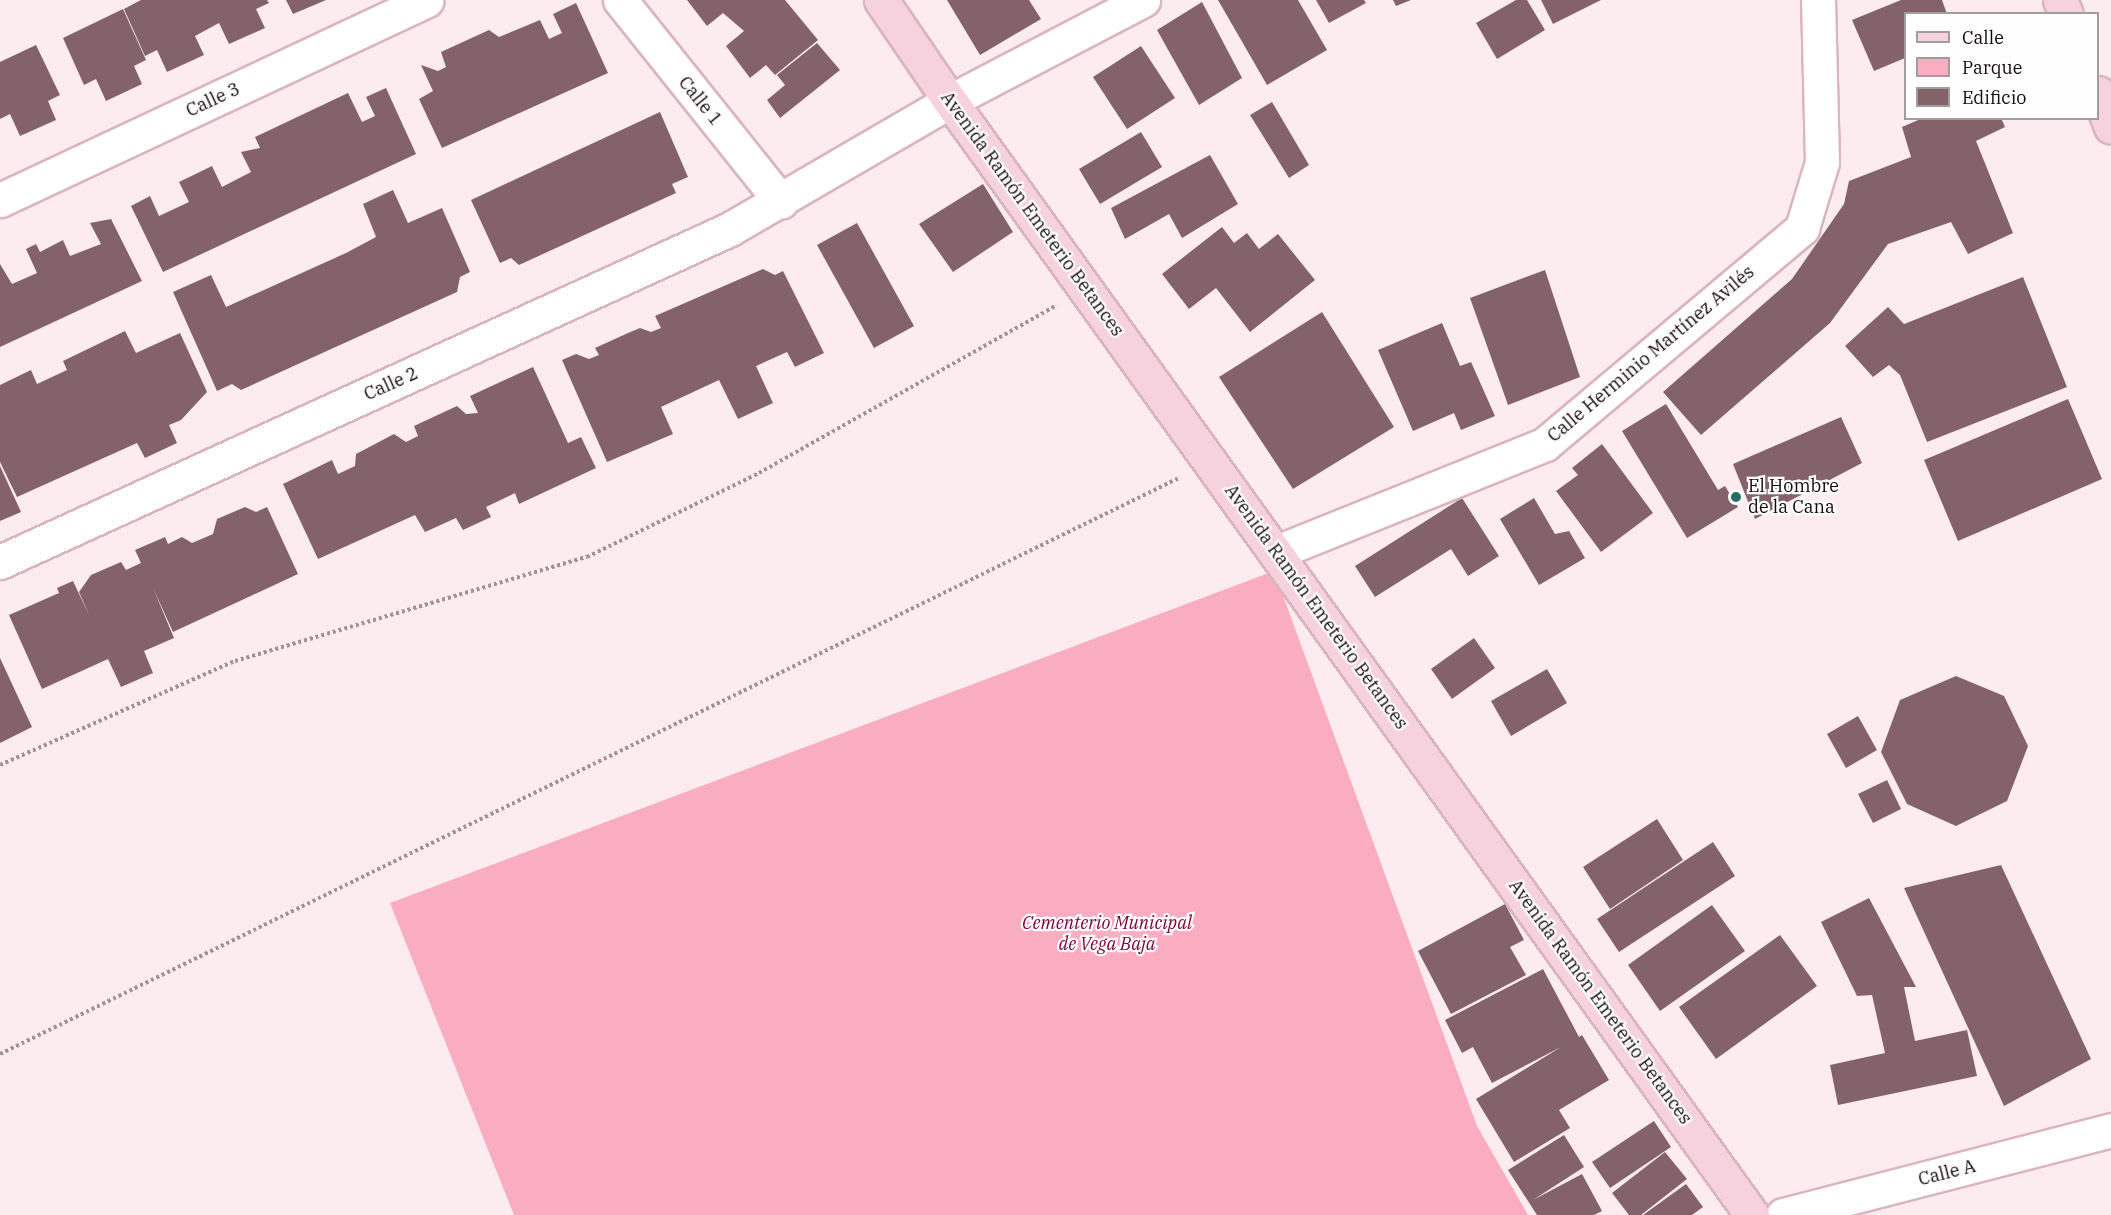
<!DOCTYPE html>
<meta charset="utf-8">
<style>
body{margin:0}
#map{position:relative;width:2111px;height:1215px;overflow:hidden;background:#fcecf0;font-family:"IBM Plex Serif",serif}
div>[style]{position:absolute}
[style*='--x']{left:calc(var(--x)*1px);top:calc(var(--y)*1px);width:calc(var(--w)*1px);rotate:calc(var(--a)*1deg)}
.green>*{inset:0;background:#faacc1}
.building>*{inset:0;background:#83626a}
.path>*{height:4px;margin-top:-2px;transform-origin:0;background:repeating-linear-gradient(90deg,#a09295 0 3px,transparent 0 6px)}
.roads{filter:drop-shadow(2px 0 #dab5be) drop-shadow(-2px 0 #dab5be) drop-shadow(0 2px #dab5be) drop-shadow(0 -2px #dab5be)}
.street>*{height:33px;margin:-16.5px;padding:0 16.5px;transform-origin:16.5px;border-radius:16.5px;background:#fff}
.secondary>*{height:33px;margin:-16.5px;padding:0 16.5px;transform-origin:16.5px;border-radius:16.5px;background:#f6d2de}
.dots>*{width:16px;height:16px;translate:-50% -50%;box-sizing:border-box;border:3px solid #fefefe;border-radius:50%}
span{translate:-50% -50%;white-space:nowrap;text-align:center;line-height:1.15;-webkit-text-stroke:4.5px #fefefe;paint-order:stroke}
.street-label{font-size:18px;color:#15090c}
.poi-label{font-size:18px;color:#15090c}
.left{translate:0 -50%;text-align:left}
.park-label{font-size:18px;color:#7e013d;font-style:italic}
.legend{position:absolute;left:1904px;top:12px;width:195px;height:108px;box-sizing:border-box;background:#fefefe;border:2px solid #a19c9d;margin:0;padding:8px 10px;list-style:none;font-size:18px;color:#15090c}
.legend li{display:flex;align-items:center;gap:12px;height:30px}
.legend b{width:30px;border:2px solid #a19c9d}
</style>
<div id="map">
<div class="green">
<div style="clip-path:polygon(1274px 571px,1477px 1126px,1528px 1215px,514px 1215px,390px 903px)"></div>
</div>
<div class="building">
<div style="clip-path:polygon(141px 0,267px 0,269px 3px,256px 9px,265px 28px,229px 44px,219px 23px,195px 36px,204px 55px,167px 72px,157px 50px,145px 56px,124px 9px)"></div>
<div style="clip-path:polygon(286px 0,326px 0,293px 14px)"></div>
<div style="clip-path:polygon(687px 0,785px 0,818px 40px,775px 75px,766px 65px,750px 78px,726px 46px,744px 31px,723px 13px,707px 26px)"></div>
<div style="clip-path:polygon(947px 0,1029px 0,1041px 19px,980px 55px)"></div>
<div style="clip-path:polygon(1218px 0,1298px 0,1327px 50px,1267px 85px)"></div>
<div style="clip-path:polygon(1316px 0,1364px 0,1366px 3px,1329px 23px)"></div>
<div style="clip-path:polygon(1393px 0,1411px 0,1396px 6px)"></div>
<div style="clip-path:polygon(1516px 0,1527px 0,1545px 30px,1497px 59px,1476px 23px)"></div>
<div style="clip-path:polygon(1541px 0,1601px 0,1553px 24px)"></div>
<div style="clip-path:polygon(1901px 0,1942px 0,1947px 14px,1905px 14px,1905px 58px,1874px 71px,1852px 20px)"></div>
<div style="clip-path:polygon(1202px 2px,1242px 78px,1199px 105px,1157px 30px)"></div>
<div style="clip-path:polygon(576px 3px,608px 73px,442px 148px,419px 99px,433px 91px,421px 65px,438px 71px,446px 67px,441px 52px,489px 30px,499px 37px,540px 20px,549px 39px,562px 33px,553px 14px)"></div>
<div style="clip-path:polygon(123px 9px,146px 60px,134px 66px,142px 84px,106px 101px,96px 79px,84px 85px,63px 38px)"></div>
<div style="clip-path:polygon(817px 43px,840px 70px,780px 118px,767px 100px,785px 85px,777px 75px)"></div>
<div style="clip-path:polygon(36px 45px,60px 95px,48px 101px,56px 120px,20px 136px,10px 114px,0 119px,0 62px)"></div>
<div style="clip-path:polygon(1141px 46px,1175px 98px,1127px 129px,1093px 77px)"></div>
<div style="clip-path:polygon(386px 88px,416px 154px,163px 272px,131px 206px,150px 196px,159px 216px,189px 202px,179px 182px,212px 166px,222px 187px,251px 172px,241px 152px,260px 148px,255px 137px,348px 93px,362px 122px,375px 116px,366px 97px)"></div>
<div style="clip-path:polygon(1272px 102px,1309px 165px,1289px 178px,1250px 115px)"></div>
<div style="clip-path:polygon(660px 112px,688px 177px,672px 184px,676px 193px,519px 265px,511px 258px,500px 263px,471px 200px)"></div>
<div style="clip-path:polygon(1923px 118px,2001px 118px,2005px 127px,1976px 141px,2013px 233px,1968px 254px,1951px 222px,1888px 244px,1830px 323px,1701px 435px,1663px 392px,1792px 279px,1844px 204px,1849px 181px,1911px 157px,1902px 127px)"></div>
<div style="clip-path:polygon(1141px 132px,1162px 167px,1100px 204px,1079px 169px)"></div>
<div style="clip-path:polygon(1210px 155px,1238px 204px,1182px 238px,1169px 214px,1125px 239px,1111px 208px)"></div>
<div style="clip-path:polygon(983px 184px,1013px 232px,953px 272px,919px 224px)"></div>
<div style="clip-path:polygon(393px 190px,408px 223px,442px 208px,470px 272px,460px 277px,457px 292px,241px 390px,232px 384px,217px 391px,173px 292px,211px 275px,226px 307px,346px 253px,376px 237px,363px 204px)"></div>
<div style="clip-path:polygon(111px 219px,142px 281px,0 347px,0 264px,12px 284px,37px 273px,26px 249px,36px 244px,40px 252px,63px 240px,70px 256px,101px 244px,90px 223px)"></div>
<div style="clip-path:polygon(857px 223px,914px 326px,874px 348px,817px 245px)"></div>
<div style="clip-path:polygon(1222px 227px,1234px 243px,1247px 233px,1259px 249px,1278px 234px,1315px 280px,1250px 332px,1216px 288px,1189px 309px,1162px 274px)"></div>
<div style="clip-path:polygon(763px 269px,775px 275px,783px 271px,824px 353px,795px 367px,787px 352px,756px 366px,773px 403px,738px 419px,719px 380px,661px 407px,673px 434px,607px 462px,562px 360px,576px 354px,589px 359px,599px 355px,595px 348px,628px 333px,640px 328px,651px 332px,661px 328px,655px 316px)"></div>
<div style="clip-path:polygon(1545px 270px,1580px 377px,1508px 405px,1470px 298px)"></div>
<div style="clip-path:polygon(2023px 277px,2067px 387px,1927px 442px,1900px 375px,1889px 365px,1873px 377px,1845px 346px,1888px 307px,1904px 324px)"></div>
<div style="clip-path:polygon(1322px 312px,1394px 427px,1293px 489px,1219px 377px)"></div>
<div style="clip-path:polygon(1442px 323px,1460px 366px,1471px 362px,1495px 416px,1461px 430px,1454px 413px,1413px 431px,1378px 350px)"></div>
<div style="clip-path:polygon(125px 331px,136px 353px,180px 333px,207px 392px,181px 420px,169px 425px,177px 443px,145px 458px,137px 443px,17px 497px,0 462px,0 385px,31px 370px,37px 384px,67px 370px,63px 361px)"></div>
<div style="clip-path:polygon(533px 367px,568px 443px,581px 437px,596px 468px,519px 504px,515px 493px,486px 507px,491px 517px,463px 530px,456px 518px,425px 532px,415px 515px,318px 559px,283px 484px,332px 460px,338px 474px,355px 466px,356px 454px,394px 434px,406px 442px,418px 436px,414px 426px,457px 406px,466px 414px,478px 413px,470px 396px)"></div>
<div style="clip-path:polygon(2068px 399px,2102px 479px,1958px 541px,1924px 460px)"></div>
<div style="clip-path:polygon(1666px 404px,1718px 490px,1725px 486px,1738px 507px,1687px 538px,1622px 431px)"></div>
<div style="clip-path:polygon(1841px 417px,1862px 463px,1755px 519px,1733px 464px)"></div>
<div style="clip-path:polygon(1602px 444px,1653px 513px,1601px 552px,1556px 491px,1578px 475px,1572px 468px)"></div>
<div style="clip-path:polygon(0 466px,21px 512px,0 521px)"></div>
<div style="clip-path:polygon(1462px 498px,1499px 556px,1468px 576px,1451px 549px,1375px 597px,1355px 566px)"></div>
<div style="clip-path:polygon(1534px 498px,1555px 534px,1569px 531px,1585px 558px,1539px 585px,1500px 519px)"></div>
<div style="clip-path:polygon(245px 507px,256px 512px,267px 507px,298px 574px,173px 632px,153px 588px,174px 638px,144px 651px,153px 673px,121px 687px,108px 659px,42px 689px,9px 615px,59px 593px,57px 588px,73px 581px,90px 617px,79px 592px,91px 575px,121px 562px,126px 570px,141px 563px,135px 550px,165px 537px,168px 544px,182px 537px,192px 543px,213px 534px,217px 519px)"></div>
<div style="clip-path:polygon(1474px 638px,1495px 668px,1452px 699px,1431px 669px)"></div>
<div style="clip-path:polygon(0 658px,32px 727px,0 743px)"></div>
<div style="clip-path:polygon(1547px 669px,1567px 703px,1511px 736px,1491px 701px)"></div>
<div style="clip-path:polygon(1956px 676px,2004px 696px,2028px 746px,2007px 801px,1956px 826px,1907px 804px,1881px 752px,1900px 700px)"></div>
<div style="clip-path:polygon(1858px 716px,1877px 750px,1846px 768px,1827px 734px)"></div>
<div style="clip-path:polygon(1887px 780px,1901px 809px,1873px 823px,1858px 794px)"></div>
<div style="clip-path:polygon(1657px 819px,1683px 860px,1610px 909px,1583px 867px)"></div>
<div style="clip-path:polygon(1713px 842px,1735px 876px,1619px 952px,1597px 919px)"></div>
<div style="clip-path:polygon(2001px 865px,2091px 1059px,2004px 1106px,1904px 888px)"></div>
<div style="clip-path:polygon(1869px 898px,1916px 987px,1904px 987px,1915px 1041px,1967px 1030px,1977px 1076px,1838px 1105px,1830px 1065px,1885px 1053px,1872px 995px,1857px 996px,1821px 922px)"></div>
<div style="clip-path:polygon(1505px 904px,1524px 940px,1510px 947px,1526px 975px,1451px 1014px,1418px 951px)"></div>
<div style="clip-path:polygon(1712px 905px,1745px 951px,1660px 1011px,1628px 965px)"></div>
<div style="clip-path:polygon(1780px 935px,1817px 986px,1716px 1059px,1679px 1007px)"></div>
<div style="clip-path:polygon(1543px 969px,1579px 1037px,1582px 1035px,1609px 1080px,1559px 1110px,1570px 1128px,1514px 1162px,1476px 1099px,1561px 1047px,1492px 1083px,1473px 1047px,1462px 1053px,1445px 1020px)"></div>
<div style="clip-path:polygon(1654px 1121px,1671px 1147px,1610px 1188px,1592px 1162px)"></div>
<div style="clip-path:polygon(1564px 1135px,1584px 1167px,1533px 1200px,1582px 1174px,1602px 1211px,1594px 1215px,1537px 1215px,1508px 1170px)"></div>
<div style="clip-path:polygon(1665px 1152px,1687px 1179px,1641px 1215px,1629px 1215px,1612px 1193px)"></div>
<div style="clip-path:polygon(1686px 1184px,1703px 1207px,1692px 1215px,1643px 1215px)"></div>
</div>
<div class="path">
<div style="--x:0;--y:765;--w:257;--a:-23.9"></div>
<div style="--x:235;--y:661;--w:367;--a:-16.5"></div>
<div style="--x:587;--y:557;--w:191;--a:-26"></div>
<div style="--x:759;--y:473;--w:342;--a:-29.4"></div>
<div style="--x:0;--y:1054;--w:1314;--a:-26.04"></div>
</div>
<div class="roads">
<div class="street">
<div style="--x:620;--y:0;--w:258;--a:51.4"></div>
<div style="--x:0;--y:200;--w:471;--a:-25.1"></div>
<div style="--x:1277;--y:552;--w:289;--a:-21.9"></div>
<div style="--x:1545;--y:444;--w:336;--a:-40"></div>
<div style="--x:1802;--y:228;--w:69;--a:-73.1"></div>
<div style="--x:1822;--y:162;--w:162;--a:-91.4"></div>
<div style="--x:0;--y:562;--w:802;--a:-24.52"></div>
<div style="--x:730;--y:229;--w:255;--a:-30.2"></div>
<div style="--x:950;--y:101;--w:218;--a:-27.6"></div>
<div style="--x:1783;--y:1215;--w:339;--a:-14.5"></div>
</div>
<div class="secondary">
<div style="--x:881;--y:0;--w:122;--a:55.7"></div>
<div style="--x:950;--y:101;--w:1373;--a:54.25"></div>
<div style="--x:2060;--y:0;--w:15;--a:67"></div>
<div style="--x:2098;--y:93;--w:36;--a:69"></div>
</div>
</div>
<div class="dots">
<div style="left:1736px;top:497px;background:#266d63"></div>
</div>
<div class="street-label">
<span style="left:213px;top:100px;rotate:-25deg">Calle 3</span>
<span style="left:700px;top:101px;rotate:51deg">Calle 1</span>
<span style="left:1032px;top:214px;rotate:54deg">Avenida Ramón Emeterio Betances</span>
<span style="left:1651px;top:354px;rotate:-40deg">Calle Herminio Martínez Avilés</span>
<span style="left:391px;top:384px;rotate:-24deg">Calle 2</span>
<span style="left:1316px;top:607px;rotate:54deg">Avenida Ramón Emeterio Betances</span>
<span style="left:1600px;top:1002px;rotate:54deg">Avenida Ramón Emeterio Betances</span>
<span style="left:1947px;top:1173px;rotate:-14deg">Calle A</span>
</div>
<div class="poi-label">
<span class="left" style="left:1748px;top:497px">El Hombre<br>de la Cana</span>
</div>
<div class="park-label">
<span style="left:1107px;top:934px">Cementerio Municipal<br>de Vega Baja</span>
</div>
<ul class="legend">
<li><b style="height:8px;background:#f6d2de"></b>Calle</li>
<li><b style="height:16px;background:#faacc1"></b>Parque</li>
<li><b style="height:16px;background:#83626a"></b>Edificio</li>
</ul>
</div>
